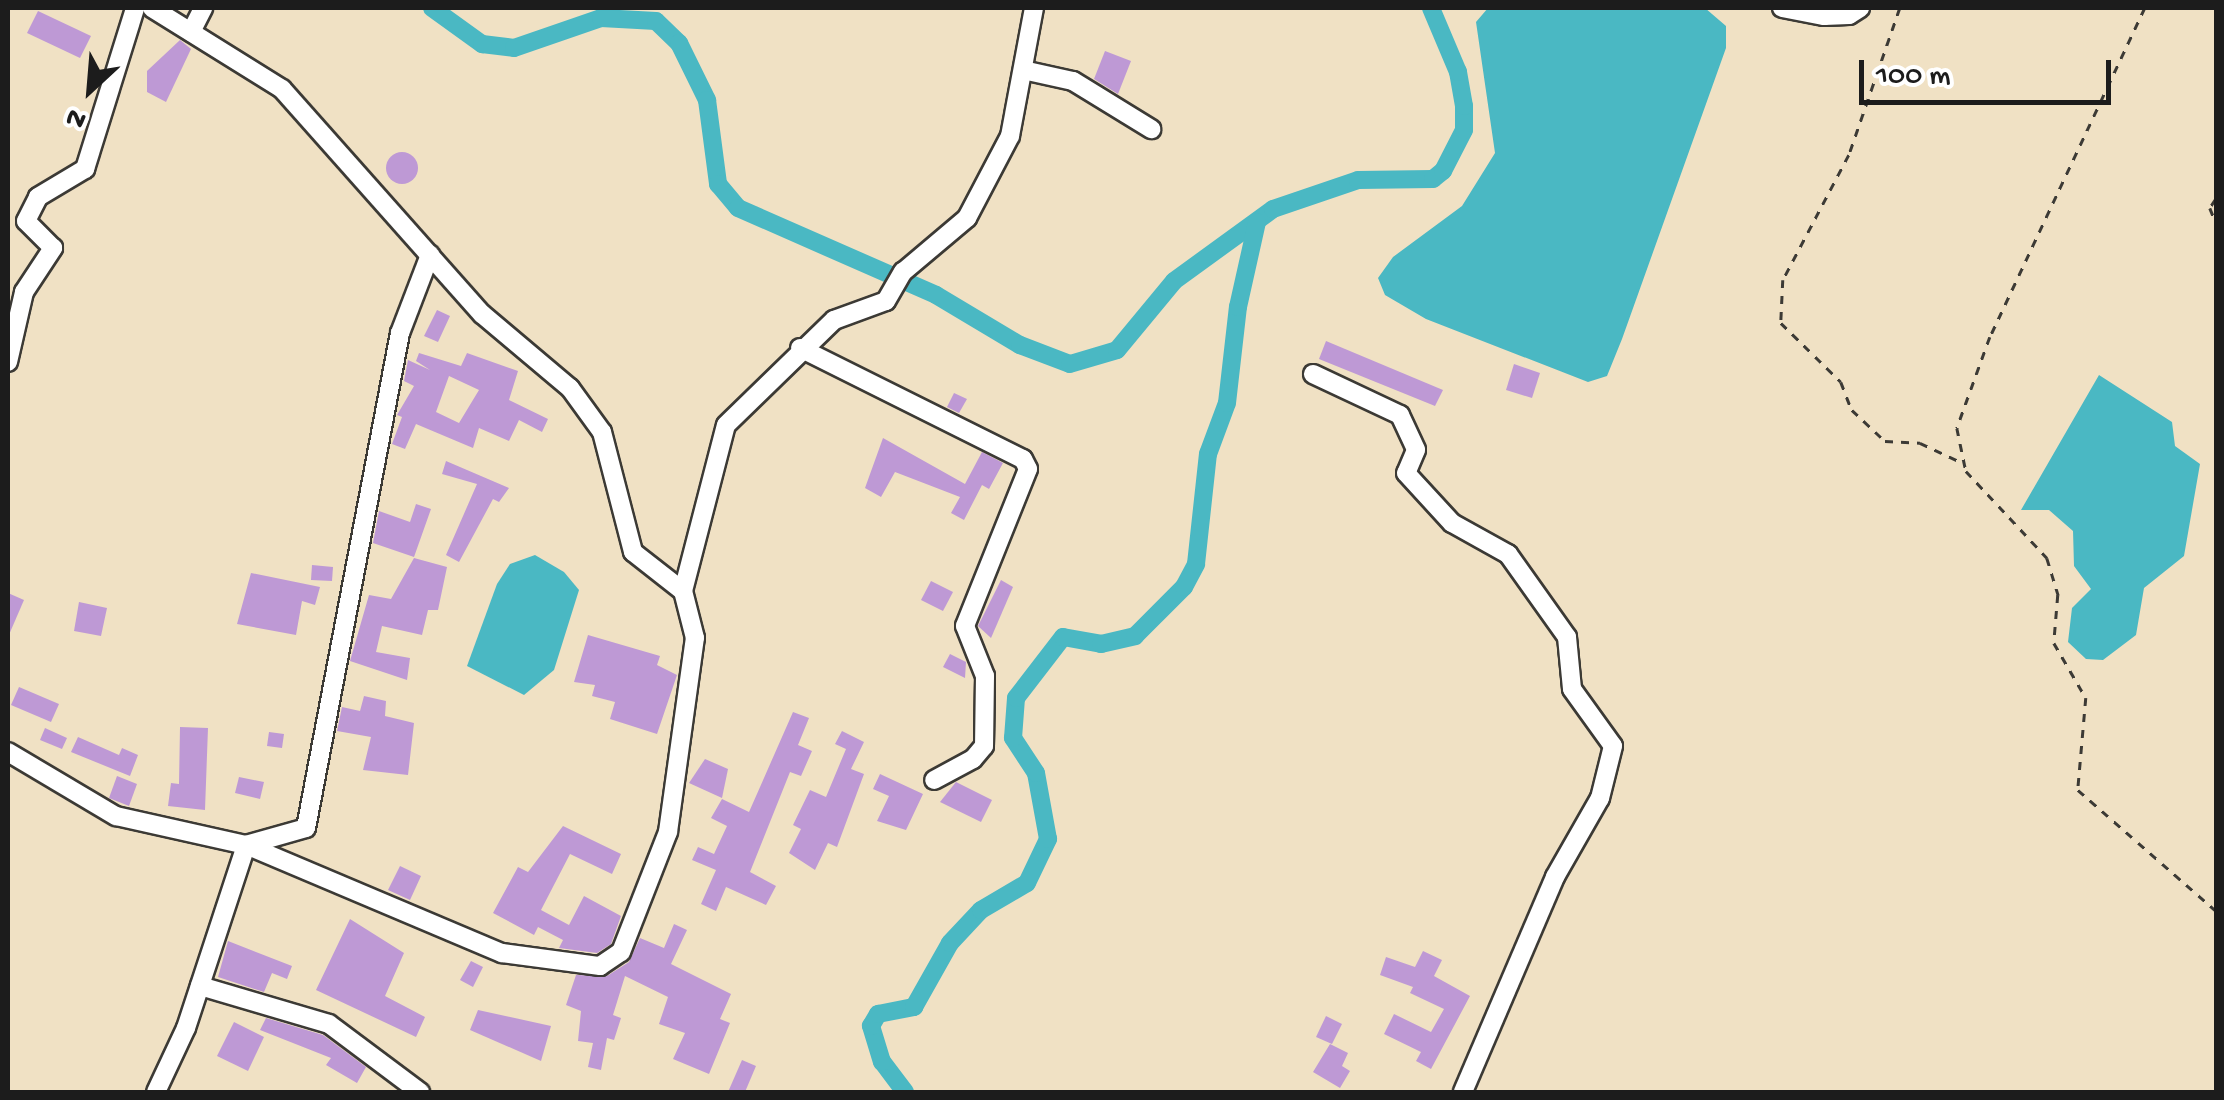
<!DOCTYPE html>
<style>
body{margin:0}
#map{position:relative;width:2224px;height:1100px;overflow:hidden;background:#f0e1c4;font-family:"Gochi Hand",sans-serif}
div>[style]{position:absolute}
[style*='--x']{left:calc(var(--x)*1px);top:calc(var(--y)*1px);width:calc(var(--w)*1px);rotate:calc(var(--a)*1deg)}
.water>*{inset:0;background:#4ab8c3}
.canal>*{height:18px;margin:-9px;padding:0 9px;transform-origin:9px;border-radius:9px;background:#4ab8c3}
.building>*{inset:0;background:#be99d5}
.round{border-radius:50%}
.path>*{height:2.5px;margin-top:-1.25px;transform-origin:0;background:repeating-linear-gradient(90deg,#3c3a35 0 8px,transparent 0 16px)}
.roads{filter:drop-shadow(2px 0 #3c3a35) drop-shadow(-2px 0 #3c3a35) drop-shadow(0 2px #3c3a35) drop-shadow(0 -2px #3c3a35)}
.minor>*{height:18px;margin:-9px;padding:0 9px;transform-origin:9px;border-radius:9px;background:#fff}
span{translate:-50% -50%;white-space:nowrap;text-align:center;line-height:1.15;-webkit-text-stroke:8px #fff;paint-order:stroke}
.frame{position:absolute;inset:0;border:10px solid #1c1c1c;pointer-events:none}
.north{position:absolute;left:40px;top:40px;width:100px;height:100px;-webkit-text-stroke:8px #fff;paint-order:stroke;rotate:206deg;font-size:28px;font-weight:700;line-height:40px;text-align:center;color:#1c1c1c}
.north::after{content:'';display:block;margin:auto;width:35px;height:45px;background:#1c1c1c;clip-path:polygon(50% 0,100% 100%,50% 72%,0 100%)}
.scale{position:absolute;left:1859px;top:60px;width:252px;height:45px;box-sizing:border-box;border:5px solid #1c1c1c;border-top:0;padding-left:12px;font-size:30px;line-height:35px;white-space:nowrap;color:#1c1c1c;-webkit-text-stroke:8px #fff;paint-order:stroke}
</style>
<div id="map">
<div class="water">
<div style="clip-path:polygon(1488px 8px,1705px 8px,1726px 26px,1726px 48px,1622px 339px,1607px 376px,1588px 382px,1426px 319px,1385px 295px,1378px 278px,1393px 257px,1462px 206px,1495px 153px,1476px 22px)"></div>
<div style="clip-path:polygon(2099px 375px,2172px 422px,2175px 446px,2200px 464px,2184px 556px,2144px 588px,2136px 635px,2103px 660px,2086px 659px,2068px 642px,2072px 608px,2091px 589px,2074px 566px,2073px 531px,2049px 510px,2021px 510px)"></div>
<div style="clip-path:polygon(535px 555px,564px 572px,579px 590px,554px 670px,524px 695px,467px 666px,497px 584px,510px 564px)"></div>
</div>
<div class="canal">
<div style="--x:432;--y:8;--w:62;--a:35.8"></div>
<div style="--x:482;--y:44;--w:32;--a:7"></div>
<div style="--x:514;--y:48;--w:92;--a:-19"></div>
<div style="--x:601;--y:18;--w:55;--a:3.1"></div>
<div style="--x:656;--y:21;--w:32;--a:44"></div>
<div style="--x:679;--y:43;--w:64;--a:63.8"></div>
<div style="--x:707;--y:100;--w:85;--a:82.5"></div>
<div style="--x:718;--y:184;--w:31;--a:50"></div>
<div style="--x:738;--y:208;--w:216;--a:23.7"></div>
<div style="--x:936;--y:295;--w:98;--a:30.8"></div>
<div style="--x:1020;--y:345;--w:53;--a:20.8"></div>
<div style="--x:1070;--y:364;--w:49;--a:-16.6"></div>
<div style="--x:1117;--y:350;--w:89;--a:-50.4"></div>
<div style="--x:1174;--y:281;--w:122;--a:-36"></div>
<div style="--x:1273;--y:209;--w:90;--a:-18.8"></div>
<div style="--x:1358;--y:180;--w:75;--a:-0.8"></div>
<div style="--x:1433;--y:179;--w:13;--a:-39"></div>
<div style="--x:1443;--y:171;--w:46;--a:-62.9"></div>
<div style="--x:1464;--y:130;--w:24;--a:-90"></div>
<div style="--x:1464;--y:106;--w:35;--a:-100"></div>
<div style="--x:1458;--y:72;--w:69;--a:-112.9"></div>
<div style="--x:905;--y:1092;--w:38;--a:-127"></div>
<div style="--x:882;--y:1062;--w:38;--a:-107"></div>
<div style="--x:871;--y:1026;--w:14;--a:-60"></div>
<div style="--x:878;--y:1014;--w:37;--a:-11"></div>
<div style="--x:914;--y:1007;--w:73;--a:-60.6"></div>
<div style="--x:950;--y:943;--w:45;--a:-46.8"></div>
<div style="--x:981;--y:910;--w:53;--a:-30.4"></div>
<div style="--x:1027;--y:883;--w:49;--a:-64.5"></div>
<div style="--x:1048;--y:839;--w:67;--a:-100.3"></div>
<div style="--x:1036;--y:773;--w:42;--a:-123.3"></div>
<div style="--x:1013;--y:738;--w:40;--a:-85.7"></div>
<div style="--x:1016;--y:698;--w:77;--a:-52.4"></div>
<div style="--x:1063;--y:637;--w:39;--a:10"></div>
<div style="--x:1101;--y:644;--w:35;--a:-13"></div>
<div style="--x:1135;--y:636;--w:69;--a:-45"></div>
<div style="--x:1184;--y:587;--w:26;--a:-62"></div>
<div style="--x:1196;--y:564;--w:111;--a:-83.8"></div>
<div style="--x:1208;--y:454;--w:54;--a:-69.6"></div>
<div style="--x:1227;--y:403;--w:97;--a:-83.5"></div>
<div style="--x:1238;--y:307;--w:87;--a:-77.4"></div>
</div>
<div class="building">
<div style="clip-path:polygon(38px 11px,91px 36px,80px 58px,27px 33px)"></div>
<div style="clip-path:polygon(180px 40px,191px 49px,166px 102px,147px 92px,147px 71px)"></div>
<div style="clip-path:polygon(1105px 51px,1131px 61px,1118px 94px,1094px 79px)"></div>
<div class="round" style="left:386px;top:152px;width:32px;height:32px"></div>
<div style="clip-path:polygon(437px 310px,450px 316px,438px 342px,424px 336px)"></div>
<div style="clip-path:polygon(1326px 341px,1443px 390px,1435px 406px,1319px 359px)"></div>
<div style="clip-path:polygon(evenodd,419px 353px,461px 366px,467px 353px,518px 371px,509px 400px,548px 419px,542px 432px,519px 420px,509px 441px,479px 428px,473px 448px,416px 424px,405px 449px,392px 444px,402px 417px,397px 415px,414px 386px,404px 381px,408px 360px,430px 370px,416px 361px,419px 353px,449px 376px,479px 390px,459px 423px,436px 412px,449px 376px)"></div>
<div style="clip-path:polygon(1514px 364px,1540px 373px,1532px 398px,1506px 390px)"></div>
<div style="clip-path:polygon(954px 393px,967px 399px,959px 413px,947px 407px)"></div>
<div style="clip-path:polygon(883px 438px,965px 484px,982px 452px,1003px 463px,989px 489px,982px 485px,964px 520px,951px 513px,960px 497px,895px 472px,881px 497px,865px 488px)"></div>
<div style="clip-path:polygon(446px 461px,509px 488px,499px 502px,493px 499px,459px 562px,446px 555px,477px 484px,442px 474px)"></div>
<div style="clip-path:polygon(416px 504px,431px 509px,414px 557px,373px 543px,379px 511px,410px 522px)"></div>
<div style="clip-path:polygon(414px 558px,447px 567px,438px 610px,428px 610px,422px 635px,382px 626px,376px 652px,410px 658px,407px 680px,350px 661px,369px 595px,391px 599px)"></div>
<div style="clip-path:polygon(312px 565px,333px 567px,332px 581px,311px 580px)"></div>
<div style="clip-path:polygon(251px 573px,320px 587px,315px 605px,302px 601px,296px 635px,237px 624px)"></div>
<div style="clip-path:polygon(1001px 580px,1013px 587px,991px 638px,978px 626px)"></div>
<div style="clip-path:polygon(931px 581px,953px 592px,943px 611px,921px 600px)"></div>
<div style="clip-path:polygon(8px 593px,24px 600px,8px 637px)"></div>
<div style="clip-path:polygon(79px 602px,107px 608px,101px 636px,74px 631px)"></div>
<div style="clip-path:polygon(588px 635px,660px 656px,657px 665px,677px 675px,657px 734px,610px 719px,615px 702px,592px 696px,595px 685px,574px 682px)"></div>
<div style="clip-path:polygon(950px 654px,966px 662px,965px 678px,943px 667px)"></div>
<div style="clip-path:polygon(19px 687px,59px 704px,51px 722px,11px 705px)"></div>
<div style="clip-path:polygon(364px 696px,386px 701px,385px 716px,414px 723px,408px 775px,363px 770px,371px 737px,337px 731px,342px 707px,360px 711px)"></div>
<div style="clip-path:polygon(793px 712px,809px 718px,798px 745px,812px 751px,801px 776px,790px 772px,750px 872px,776px 886px,766px 905px,726px 887px,716px 911px,701px 904px,716px 870px,692px 860px,698px 847px,714px 854px,727px 826px,711px 818px,722px 799px,749px 812px)"></div>
<div style="clip-path:polygon(180px 727px,208px 728px,205px 810px,168px 806px,171px 783px,179px 784px)"></div>
<div style="clip-path:polygon(45px 728px,67px 738px,62px 749px,40px 740px)"></div>
<div style="clip-path:polygon(842px 731px,864px 742px,851px 769px,864px 774px,837px 847px,828px 843px,815px 870px,789px 853px,801px 829px,793px 825px,810px 790px,826px 797px,846px 749px,835px 744px)"></div>
<div style="clip-path:polygon(269px 732px,284px 734px,282px 748px,267px 746px)"></div>
<div style="clip-path:polygon(78px 737px,119px 755px,122px 748px,138px 755px,130px 776px,71px 752px)"></div>
<div style="clip-path:polygon(705px 759px,728px 769px,722px 798px,689px 783px)"></div>
<div style="clip-path:polygon(880px 774px,923px 794px,906px 830px,877px 821px,889px 796px,873px 789px)"></div>
<div style="clip-path:polygon(117px 776px,137px 784px,129px 806px,109px 798px)"></div>
<div style="clip-path:polygon(239px 777px,264px 782px,260px 799px,235px 793px)"></div>
<div style="clip-path:polygon(956px 782px,992px 800px,981px 822px,940px 802px)"></div>
<div style="clip-path:polygon(563px 826px,621px 854px,612px 874px,570px 854px,541px 910px,569px 925px,584px 896px,621px 916px,611px 944px,597px 953px,559px 948px,563px 940px,538px 927px,534px 935px,493px 913px,518px 867px,528px 872px)"></div>
<div style="clip-path:polygon(400px 866px,421px 876px,410px 900px,388px 890px)"></div>
<div style="clip-path:polygon(350px 919px,404px 953px,385px 996px,425px 1017px,416px 1037px,316px 990px)"></div>
<div style="clip-path:polygon(674px 924px,687px 930px,671px 964px,731px 994px,720px 1019px,730px 1023px,709px 1074px,673px 1059px,685px 1033px,659px 1024px,668px 997px,625px 976px,613px 1015px,621px 1018px,614px 1040px,607px 1038px,601px 1070px,588px 1067px,593px 1043px,578px 1041px,581px 1011px,566px 1005px,576px 975px,607px 976px,629px 962px,640px 938px,664px 948px)"></div>
<div style="clip-path:polygon(228px 941px,292px 966px,287px 979px,272px 973px,264px 992px,218px 977px)"></div>
<div style="clip-path:polygon(1423px 951px,1442px 960px,1434px 976px,1470px 996px,1431px 1069px,1416px 1061px,1421px 1052px,1384px 1034px,1394px 1014px,1431px 1032px,1444px 1009px,1410px 993px,1413px 987px,1380px 975px,1386px 957px,1415px 967px)"></div>
<div style="clip-path:polygon(471px 961px,483px 967px,473px 987px,460px 980px)"></div>
<div style="clip-path:polygon(478px 1010px,551px 1026px,541px 1061px,470px 1030px)"></div>
<div style="clip-path:polygon(1326px 1016px,1342px 1024px,1332px 1044px,1316px 1037px)"></div>
<div style="clip-path:polygon(266px 1018px,323px 1035px,366px 1067px,357px 1083px,326px 1065px,331px 1058px,260px 1030px)"></div>
<div style="clip-path:polygon(234px 1022px,264px 1037px,248px 1071px,217px 1056px)"></div>
<div style="clip-path:polygon(1330px 1044px,1348px 1053px,1342px 1066px,1350px 1071px,1340px 1088px,1313px 1072px)"></div>
<div style="clip-path:polygon(742px 1060px,756px 1066px,745px 1092px,728px 1092px)"></div>
</div>
<div class="path">
<div style="--x:1900;--y:8;--w:156;--a:109.1"></div>
<div style="--x:1849;--y:155;--w:141;--a:117.8"></div>
<div style="--x:1783;--y:280;--w:43;--a:92.7"></div>
<div style="--x:1781;--y:323;--w:84;--a:44.5"></div>
<div style="--x:1841;--y:382;--w:30;--a:69"></div>
<div style="--x:1852;--y:410;--w:45;--a:43.2"></div>
<div style="--x:1885;--y:441;--w:35;--a:3"></div>
<div style="--x:1920;--y:443;--w:47;--a:24.9"></div>
<div style="--x:2145;--y:8;--w:364;--a:115.2"></div>
<div style="--x:1990;--y:337;--w:97;--a:109.9"></div>
<div style="--x:1957;--y:428;--w:44;--a:78.2"></div>
<div style="--x:1966;--y:471;--w:119;--a:47"></div>
<div style="--x:2047;--y:558;--w:39;--a:73"></div>
<div style="--x:2058;--y:595;--w:48;--a:94.8"></div>
<div style="--x:2054;--y:643;--w:64;--a:59.8"></div>
<div style="--x:2086;--y:698;--w:92;--a:95"></div>
<div style="--x:2078;--y:790;--w:184;--a:41.2"></div>
<div style="--x:2216;--y:199;--w:11;--a:124"></div>
<div style="--x:2210;--y:208;--w:16;--a:68"></div>
</div>
<div class="roads">
<div class="minor">
<div style="--x:152;--y:8;--w:153;--a:31.9"></div>
<div style="--x:282;--y:89;--w:301;--a:48.4"></div>
<div style="--x:482;--y:314;--w:115;--a:40.1"></div>
<div style="--x:570;--y:388;--w:54;--a:54"></div>
<div style="--x:602;--y:432;--w:124;--a:75.5"></div>
<div style="--x:633;--y:552;--w:63;--a:38"></div>
<div style="--x:1782;--y:8;--w:43;--a:10.8"></div>
<div style="--x:1824;--y:16;--w:25;--a:-2"></div>
<div style="--x:1849;--y:15;--w:13;--a:-32"></div>
<div style="--x:191;--y:32;--w:27;--a:-63"></div>
<div style="--x:1023;--y:70;--w:51;--a:12.4"></div>
<div style="--x:1073;--y:81;--w:92;--a:31.6"></div>
<div style="--x:800;--y:348;--w:249;--a:26.5"></div>
<div style="--x:1023;--y:459;--w:11;--a:63"></div>
<div style="--x:1028;--y:469;--w:169;--a:111.9"></div>
<div style="--x:965;--y:626;--w:54;--a:68.2"></div>
<div style="--x:985;--y:676;--w:70;--a:90.8"></div>
<div style="--x:984;--y:746;--w:17;--a:130"></div>
<div style="--x:973;--y:759;--w:44;--a:151.7"></div>
<div style="--x:8;--y:362;--w:72;--a:-77.1"></div>
<div style="--x:24;--y:292;--w:53;--a:-56.6"></div>
<div style="--x:53;--y:248;--w:38;--a:-135"></div>
<div style="--x:26;--y:221;--w:27;--a:-63"></div>
<div style="--x:38;--y:197;--w:55;--a:-30.8"></div>
<div style="--x:85;--y:169;--w:169;--a:-72.7"></div>
<div style="--x:1313;--y:374;--w:96;--a:25.2"></div>
<div style="--x:1400;--y:415;--w:38;--a:65"></div>
<div style="--x:1416;--y:450;--w:25;--a:113"></div>
<div style="--x:1406;--y:473;--w:68;--a:47.4"></div>
<div style="--x:1452;--y:523;--w:64;--a:29"></div>
<div style="--x:1508;--y:554;--w:102;--a:54.6"></div>
<div style="--x:1567;--y:637;--w:52;--a:84.5"></div>
<div style="--x:1572;--y:689;--w:70;--a:54.3"></div>
<div style="--x:1613;--y:746;--w:54;--a:104"></div>
<div style="--x:1600;--y:798;--w:91;--a:119.7"></div>
<div style="--x:1555;--y:877;--w:234;--a:113.2"></div>
<div style="--x:8;--y:752;--w:126;--a:30.7"></div>
<div style="--x:116;--y:816;--w:133;--a:12.6"></div>
<div style="--x:246;--y:845;--w:62;--a:-15.8"></div>
<div style="--x:306;--y:828;--w:504;--a:-79.25"></div>
<div style="--x:400;--y:333;--w:84;--a:-69"></div>
<div style="--x:200;--y:986;--w:134;--a:16.4"></div>
<div style="--x:329;--y:1024;--w:114;--a:36.8"></div>
<div style="--x:156;--y:1092;--w:71;--a:-64.9"></div>
<div style="--x:186;--y:1028;--w:193;--a:-71.8"></div>
<div style="--x:246;--y:845;--w:278;--a:22.9"></div>
<div style="--x:502;--y:953;--w:99;--a:7.6"></div>
<div style="--x:600;--y:966;--w:25;--a:-34"></div>
<div style="--x:621;--y:952;--w:129;--a:-68.6"></div>
<div style="--x:668;--y:832;--w:196;--a:-82.1"></div>
<div style="--x:695;--y:638;--w:49;--a:-104.3"></div>
<div style="--x:683;--y:591;--w:171;--a:-75.5"></div>
<div style="--x:726;--y:425;--w:151;--a:-44.2"></div>
<div style="--x:834;--y:320;--w:55;--a:-20.1"></div>
<div style="--x:886;--y:301;--w:34;--a:-60"></div>
<div style="--x:903;--y:272;--w:84;--a:-40.2"></div>
<div style="--x:967;--y:218;--w:93;--a:-62.3"></div>
<div style="--x:1010;--y:136;--w:130;--a:-79.4"></div>
</div>
</div>
<div class="frame"></div>
<div class="north">N</div>
<div class="scale">100 m</div>
</div>
